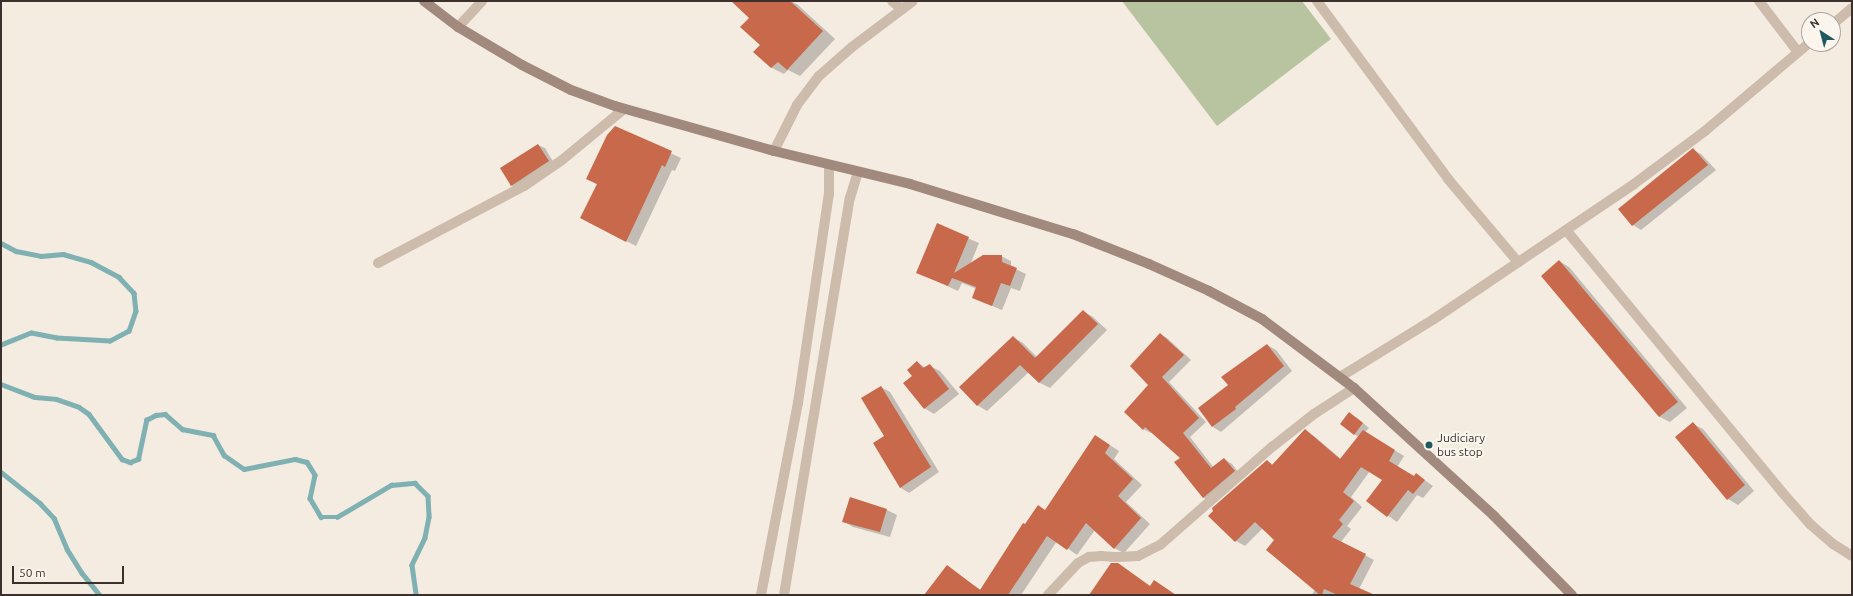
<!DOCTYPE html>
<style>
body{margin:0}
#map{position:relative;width:1853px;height:596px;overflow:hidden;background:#f4ebe1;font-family:Ubuntu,sans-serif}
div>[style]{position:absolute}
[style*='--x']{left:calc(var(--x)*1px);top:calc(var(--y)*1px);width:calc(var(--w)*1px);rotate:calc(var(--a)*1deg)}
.green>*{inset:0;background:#b8c4a0}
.shadow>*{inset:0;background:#0003}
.stream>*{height:4.5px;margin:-2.25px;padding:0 2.25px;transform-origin:2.25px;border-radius:2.25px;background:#7fb0b2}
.building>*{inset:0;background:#c8694b}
.street>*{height:10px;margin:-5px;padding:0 5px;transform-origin:5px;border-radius:5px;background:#cdbbac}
.secondary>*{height:10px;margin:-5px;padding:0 5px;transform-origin:5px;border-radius:5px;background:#a18a7d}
.dots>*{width:11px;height:11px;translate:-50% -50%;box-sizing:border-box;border:2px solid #fbf5ee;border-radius:50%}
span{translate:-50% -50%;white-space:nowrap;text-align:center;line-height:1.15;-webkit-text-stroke:4px #fbf5ee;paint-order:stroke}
.poi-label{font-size:12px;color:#3b302b}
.left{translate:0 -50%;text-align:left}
.frame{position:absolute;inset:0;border:2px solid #3b302b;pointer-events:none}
.north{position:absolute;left:1801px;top:12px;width:40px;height:40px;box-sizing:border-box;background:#fbf5ee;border:1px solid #aea6a0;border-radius:50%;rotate:324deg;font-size:11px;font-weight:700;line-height:16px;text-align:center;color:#3b302b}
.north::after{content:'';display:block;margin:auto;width:14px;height:18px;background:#1f5a5e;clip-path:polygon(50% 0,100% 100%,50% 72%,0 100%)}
.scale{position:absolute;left:12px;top:566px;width:112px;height:18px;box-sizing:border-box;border:2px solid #3b302b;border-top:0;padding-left:5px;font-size:12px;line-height:14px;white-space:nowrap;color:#3b302b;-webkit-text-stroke:3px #fbf5ee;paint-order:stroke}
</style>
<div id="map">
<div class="green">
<div style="clip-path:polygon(1122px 1px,1302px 1px,1331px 39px,1217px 126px)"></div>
</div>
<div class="shadow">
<div style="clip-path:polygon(732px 1px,791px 1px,798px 5px,835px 39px,800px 76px,788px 70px,784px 74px,772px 68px,755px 52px,761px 45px,751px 18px)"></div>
<div style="clip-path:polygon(615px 128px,681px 158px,675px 171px,672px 170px,636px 246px,591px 223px,598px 185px,587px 179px)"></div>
<div style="clip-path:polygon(538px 145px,545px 148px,555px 165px,518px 189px,511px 185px)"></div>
<div style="clip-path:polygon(1693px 150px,1701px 154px,1716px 170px,1641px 230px,1633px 225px,1620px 209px)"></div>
<div style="clip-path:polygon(937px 225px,979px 243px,970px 265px,1001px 256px,1011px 261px,1011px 267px,1026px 274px,1020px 291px,1011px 288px,1002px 310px,973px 298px,977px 289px,962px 283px,958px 291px,917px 272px)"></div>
<div style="clip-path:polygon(1559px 261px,1569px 267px,1687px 408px,1670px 422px,1660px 417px,1542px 276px)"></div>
<div style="clip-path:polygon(1083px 311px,1093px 317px,1107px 330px,1050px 388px,1040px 383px,1029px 372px,987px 411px,977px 405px,1013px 337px,1023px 343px,1037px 357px)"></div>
<div style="clip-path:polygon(1160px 334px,1167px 338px,1191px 360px,1169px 382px,1206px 422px,1190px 437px,1214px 468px,1224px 459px,1232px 464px,1241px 476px,1211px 502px,1204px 498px,1176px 463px,1181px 458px,1152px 432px,1151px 433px,1143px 429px)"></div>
<div style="clip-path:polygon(1267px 345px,1276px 350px,1292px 371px,1221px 432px,1213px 427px,1229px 385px)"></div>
<div style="clip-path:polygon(918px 363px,926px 368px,930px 366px,940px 371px,959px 394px,934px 414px,924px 408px,914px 377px)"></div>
<div style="clip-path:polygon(881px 387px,890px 392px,939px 472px,909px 493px,901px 488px,874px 443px,886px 436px)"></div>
<div style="clip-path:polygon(1356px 417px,1369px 428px,1365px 432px,1404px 456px,1397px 467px,1414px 477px,1416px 474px,1433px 486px,1423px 498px,1417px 495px,1397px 522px,1367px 501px,1383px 479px,1370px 471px,1351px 497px,1362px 507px,1347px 526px,1351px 529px,1341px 542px,1374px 560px,1359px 589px,1369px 595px,1312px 595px,1315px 589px,1275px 540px,1263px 528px,1245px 546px,1236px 541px,1210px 516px,1267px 461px,1274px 465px,1305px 431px,1314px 436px,1341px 459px,1359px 437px,1354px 434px)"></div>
<div style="clip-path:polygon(1693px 424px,1703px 429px,1754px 491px,1738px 505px,1728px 499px)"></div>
<div style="clip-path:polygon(1105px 442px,1119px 451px,1114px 459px,1142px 485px,1126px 502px,1150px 524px,1124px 553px,1114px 548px,1095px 530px,1077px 555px,1057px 541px,1021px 595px,926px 595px,947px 567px,981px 590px,1026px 525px,1046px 511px)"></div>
<div style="clip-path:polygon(850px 498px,887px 510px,897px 515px,890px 537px,853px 527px,843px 521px)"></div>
</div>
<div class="stream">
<div style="--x:1;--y:243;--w:17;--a:28"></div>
<div style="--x:16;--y:251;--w:25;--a:11"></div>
<div style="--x:41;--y:256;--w:22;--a:-5"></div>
<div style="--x:63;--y:254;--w:29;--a:16"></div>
<div style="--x:91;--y:262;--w:32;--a:28"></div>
<div style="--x:119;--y:277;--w:22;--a:47"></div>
<div style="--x:134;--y:293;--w:18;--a:84"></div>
<div style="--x:136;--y:311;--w:21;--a:109"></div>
<div style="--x:129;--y:331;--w:21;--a:152"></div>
<div style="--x:110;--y:341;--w:53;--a:-176.8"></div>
<div style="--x:57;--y:338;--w:26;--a:-169"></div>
<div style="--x:31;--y:333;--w:32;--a:158"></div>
<div style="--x:1;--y:384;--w:36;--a:21"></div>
<div style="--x:35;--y:397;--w:21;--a:5"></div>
<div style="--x:56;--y:399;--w:24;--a:19"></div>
<div style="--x:79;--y:407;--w:12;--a:35"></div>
<div style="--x:89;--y:414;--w:56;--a:53.7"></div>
<div style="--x:122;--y:459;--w:9;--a:21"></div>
<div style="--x:130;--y:462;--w:9;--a:-21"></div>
<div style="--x:138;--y:459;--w:40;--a:-78"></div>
<div style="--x:146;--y:420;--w:11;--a:-27"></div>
<div style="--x:156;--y:415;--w:9;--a:-6"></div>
<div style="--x:165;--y:414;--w:23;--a:41"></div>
<div style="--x:182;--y:429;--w:32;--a:11"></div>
<div style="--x:213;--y:435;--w:23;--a:61"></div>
<div style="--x:224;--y:455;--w:24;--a:35"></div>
<div style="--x:244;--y:469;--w:52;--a:-11.1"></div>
<div style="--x:295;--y:459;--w:12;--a:14"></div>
<div style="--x:307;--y:462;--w:15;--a:58"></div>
<div style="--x:315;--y:475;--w:24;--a:102"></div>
<div style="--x:310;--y:498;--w:22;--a:60"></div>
<div style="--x:321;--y:517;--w:16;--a:0"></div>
<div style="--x:337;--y:517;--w:63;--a:-30.7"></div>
<div style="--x:391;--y:485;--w:24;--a:-5"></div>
<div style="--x:415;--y:483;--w:18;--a:45"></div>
<div style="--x:428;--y:496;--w:21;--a:87"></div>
<div style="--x:429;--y:517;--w:21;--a:101"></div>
<div style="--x:425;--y:538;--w:30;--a:116"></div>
<div style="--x:412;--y:565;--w:30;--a:82"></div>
<div style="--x:1;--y:472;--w:50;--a:38.5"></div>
<div style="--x:40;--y:503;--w:21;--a:47"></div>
<div style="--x:54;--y:518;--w:34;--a:67"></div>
<div style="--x:67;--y:549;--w:28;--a:58"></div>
<div style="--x:82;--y:573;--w:28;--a:51"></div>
</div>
<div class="building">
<div style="clip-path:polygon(731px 1px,790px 1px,823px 31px,787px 70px,778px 62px,771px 68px,753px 52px,760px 45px,740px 27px,749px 18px)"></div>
<div style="clip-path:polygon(615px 126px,672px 151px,665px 167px,662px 165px,626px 242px,580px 218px,597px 184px,586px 179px,607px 135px)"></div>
<div style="clip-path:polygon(538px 144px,549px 161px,511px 186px,500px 168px)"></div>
<div style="clip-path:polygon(1693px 148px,1708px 165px,1632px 226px,1618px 209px)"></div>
<div style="clip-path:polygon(937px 223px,969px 237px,954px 273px,983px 255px,1002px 255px,1002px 262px,1017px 268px,1010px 286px,1001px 283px,992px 306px,972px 298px,976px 287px,952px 278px,948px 286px,916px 273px)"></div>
<div style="clip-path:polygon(1559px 260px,1678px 402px,1659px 417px,1541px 276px)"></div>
<div style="clip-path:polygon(1083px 310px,1098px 324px,1039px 383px,1020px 365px,977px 406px,959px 387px,1013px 336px,1035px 358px)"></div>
<div style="clip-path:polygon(1160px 333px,1184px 355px,1162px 377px,1199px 418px,1183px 433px,1211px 468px,1224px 458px,1235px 471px,1203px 498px,1174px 462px,1180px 458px,1145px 427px,1143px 430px,1124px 412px,1148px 385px,1130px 366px)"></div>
<div style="clip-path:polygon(1267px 344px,1284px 366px,1235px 407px,1236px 409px,1212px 427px,1198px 408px,1228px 385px,1221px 377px)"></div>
<div style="clip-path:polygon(917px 361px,923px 368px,930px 364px,949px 389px,924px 409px,903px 383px,912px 376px,907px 370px)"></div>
<div style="clip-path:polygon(881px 386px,931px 467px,900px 488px,873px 443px,884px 436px,861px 398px)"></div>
<div style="clip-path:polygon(1349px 412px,1363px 423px,1354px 435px,1340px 424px)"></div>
<div style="clip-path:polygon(1693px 422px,1745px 485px,1727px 500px,1675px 437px)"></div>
<div style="clip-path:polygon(1305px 429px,1340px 459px,1363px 430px,1395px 450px,1389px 461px,1414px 476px,1416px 473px,1425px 480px,1413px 494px,1408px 490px,1387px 517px,1366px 501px,1382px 480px,1361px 467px,1343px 492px,1354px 501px,1339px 520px,1343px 524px,1332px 537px,1366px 554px,1350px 584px,1375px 595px,1338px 595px,1324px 589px,1322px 595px,1320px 595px,1266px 550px,1274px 540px,1255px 522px,1235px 542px,1208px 516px,1213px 511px,1212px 508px,1267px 460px,1272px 465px)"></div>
<div style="clip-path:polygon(1095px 435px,1110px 445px,1105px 453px,1133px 479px,1118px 496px,1141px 518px,1114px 549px,1086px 523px,1067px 550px,1047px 536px,1008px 595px,924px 595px,947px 565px,980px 590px,1023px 523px,1025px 524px,1038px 505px,1045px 510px)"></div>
<div style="clip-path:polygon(850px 497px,887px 509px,880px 532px,842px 522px)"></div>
<div style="clip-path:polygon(1111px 563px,1118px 563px,1150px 586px,1154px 580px,1176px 595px,1089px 595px)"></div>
</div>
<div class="street">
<div style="--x:892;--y:1;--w:13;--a:39"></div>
<div style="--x:1317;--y:1;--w:221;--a:53.6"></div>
<div style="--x:1448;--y:179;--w:109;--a:49.9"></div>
<div style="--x:1759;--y:1;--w:64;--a:52.6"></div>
<div style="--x:1833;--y:24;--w:25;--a:-40"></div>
<div style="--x:458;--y:27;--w:35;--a:-47"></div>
<div style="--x:774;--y:151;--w:51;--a:-63.4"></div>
<div style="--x:797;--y:105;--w:36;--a:-53"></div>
<div style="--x:819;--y:76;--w:44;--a:-41.3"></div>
<div style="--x:852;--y:47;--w:76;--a:-37"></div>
<div style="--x:1566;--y:230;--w:340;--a:50.5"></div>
<div style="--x:1782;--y:492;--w:43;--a:48.8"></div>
<div style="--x:1810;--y:524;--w:30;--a:41"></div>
<div style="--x:1833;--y:544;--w:22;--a:32"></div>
<div style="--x:378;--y:263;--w:165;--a:-27.8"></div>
<div style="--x:524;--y:186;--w:46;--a:-34.4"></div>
<div style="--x:562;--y:160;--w:80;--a:-39.4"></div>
<div style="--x:1340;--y:377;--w:110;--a:-31.7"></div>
<div style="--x:1434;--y:319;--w:241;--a:-34"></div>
<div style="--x:1634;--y:184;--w:89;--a:-36.7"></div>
<div style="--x:1705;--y:131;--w:136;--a:-40.2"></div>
<div style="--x:761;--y:595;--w:196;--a:-79.1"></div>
<div style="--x:798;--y:403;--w:211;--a:-81.6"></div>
<div style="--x:829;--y:194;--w:29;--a:-90"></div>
<div style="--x:784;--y:595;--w:402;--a:-80.6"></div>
<div style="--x:850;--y:198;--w:27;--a:-73"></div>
<div style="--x:1048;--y:595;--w:44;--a:-46.8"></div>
<div style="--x:1078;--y:563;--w:13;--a:-29"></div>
<div style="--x:1089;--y:557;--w:12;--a:-5"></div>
<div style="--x:1101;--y:556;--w:16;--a:4"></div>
<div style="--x:1117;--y:557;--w:21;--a:-3"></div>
<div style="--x:1138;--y:556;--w:25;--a:-27"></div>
<div style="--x:1160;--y:545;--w:149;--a:-41.2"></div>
<div style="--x:1272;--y:447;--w:53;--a:-38.2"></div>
<div style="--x:1314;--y:414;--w:48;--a:-33"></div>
</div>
<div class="secondary">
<div style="--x:424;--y:1;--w:43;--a:37.4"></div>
<div style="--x:458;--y:27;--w:74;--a:30.7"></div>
<div style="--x:522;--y:65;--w:55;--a:27"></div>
<div style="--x:571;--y:90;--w:47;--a:20"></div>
<div style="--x:615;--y:106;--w:165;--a:15.8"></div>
<div style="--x:774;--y:151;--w:140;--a:13.6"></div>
<div style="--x:910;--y:184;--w:170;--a:17.1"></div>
<div style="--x:1073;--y:234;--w:82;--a:21.5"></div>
<div style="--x:1149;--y:264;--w:66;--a:24.2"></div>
<div style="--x:1209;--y:291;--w:60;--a:27.8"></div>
<div style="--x:1262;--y:319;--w:115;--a:36.9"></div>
<div style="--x:1354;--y:388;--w:190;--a:42.4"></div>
<div style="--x:1494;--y:516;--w:111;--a:45.4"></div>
</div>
<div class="dots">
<div style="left:1429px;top:445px;background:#1f5a5e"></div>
</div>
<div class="poi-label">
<span class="left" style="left:1437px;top:445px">Judiciary<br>bus stop</span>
</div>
<div class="frame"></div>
<div class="north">N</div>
<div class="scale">50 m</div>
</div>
